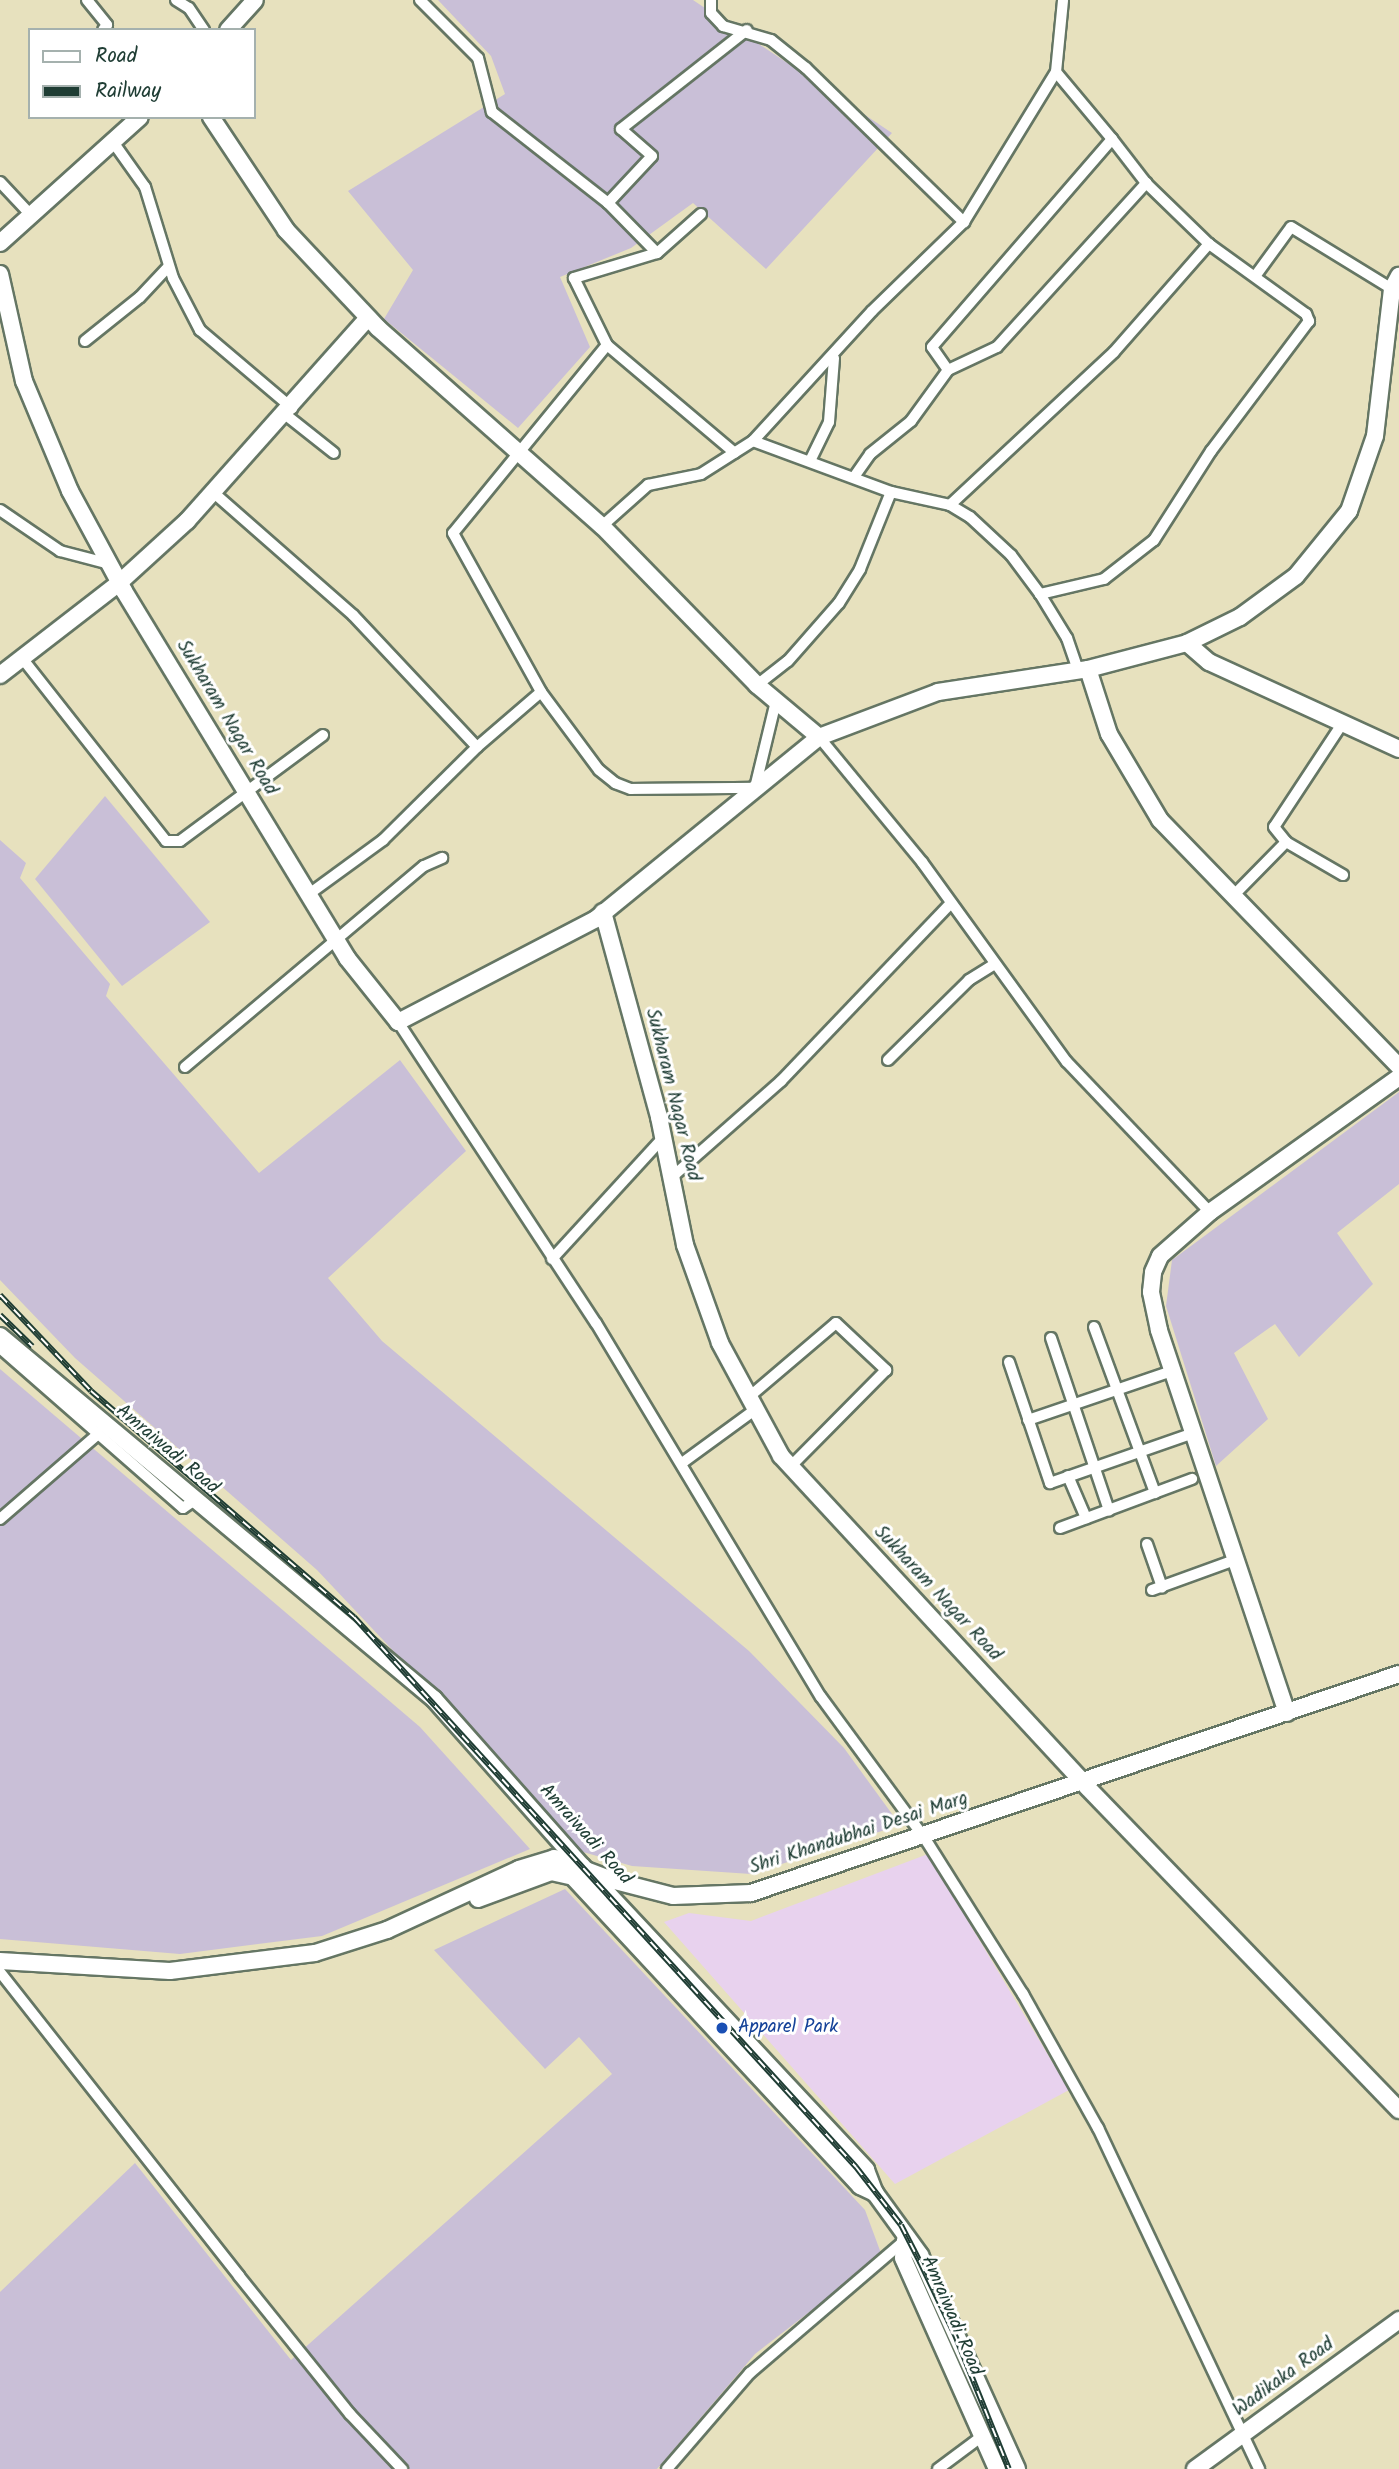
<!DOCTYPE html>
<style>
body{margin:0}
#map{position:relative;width:1399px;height:2469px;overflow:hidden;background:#e7e1be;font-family:Kalam,sans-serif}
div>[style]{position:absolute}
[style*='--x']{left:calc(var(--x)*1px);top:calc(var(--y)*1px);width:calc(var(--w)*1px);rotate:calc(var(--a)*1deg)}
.built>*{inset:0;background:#e8d2ee}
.industrial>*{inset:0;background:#c9bfd7}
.roads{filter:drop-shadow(2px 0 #657664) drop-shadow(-2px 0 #657664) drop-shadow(0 2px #657664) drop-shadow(0 -2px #657664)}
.street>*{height:10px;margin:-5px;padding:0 5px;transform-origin:5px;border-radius:5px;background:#fff}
.secondary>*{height:16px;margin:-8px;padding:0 8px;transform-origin:8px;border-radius:8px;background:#fff}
.rail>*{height:6px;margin-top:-3px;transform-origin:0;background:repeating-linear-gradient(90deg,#fff 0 10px,#1f3d34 0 20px);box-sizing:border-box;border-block:2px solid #1f3d34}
.dots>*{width:19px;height:19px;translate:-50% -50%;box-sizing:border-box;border:4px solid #fff;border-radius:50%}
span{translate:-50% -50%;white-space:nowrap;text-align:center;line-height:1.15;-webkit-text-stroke:6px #fff;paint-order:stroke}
.street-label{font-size:19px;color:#1f3d34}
.transit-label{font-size:19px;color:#164399}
.left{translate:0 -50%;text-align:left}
.legend{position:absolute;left:28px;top:28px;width:228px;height:91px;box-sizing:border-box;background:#fff;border:2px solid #a5b1ae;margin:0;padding:9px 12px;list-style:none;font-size:21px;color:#1f3d34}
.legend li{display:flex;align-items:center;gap:14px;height:35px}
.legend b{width:35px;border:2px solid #a5b1ae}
</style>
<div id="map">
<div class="built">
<div style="clip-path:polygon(928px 1854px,1069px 2090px,895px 2184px,664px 1922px,689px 1913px,751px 1921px)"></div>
</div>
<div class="industrial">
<div style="clip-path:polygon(438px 0,693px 0,892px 133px,766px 269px,693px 203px,631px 248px,560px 277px,590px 347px,518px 428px,384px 319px,413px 270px,348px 191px,505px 94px,491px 56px)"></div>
<div style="clip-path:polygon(105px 796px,210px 922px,122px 986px,35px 879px)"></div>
<div style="clip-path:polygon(0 840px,26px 863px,20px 878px,110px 984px,106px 996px,259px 1173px,400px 1060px,466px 1151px,328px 1278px,382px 1341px,749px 1651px,844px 1748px,900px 1825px,751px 1874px,632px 1866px,583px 1852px,317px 1570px,75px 1358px,0 1280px)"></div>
<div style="clip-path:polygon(1399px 1092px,1399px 1184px,1337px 1233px,1373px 1284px,1299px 1357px,1275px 1324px,1234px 1353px,1268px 1419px,1216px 1466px,1166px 1306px,1172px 1260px)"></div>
<div style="clip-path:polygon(0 1369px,420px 1727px,530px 1849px,322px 1936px,180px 1954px,0 1939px)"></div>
<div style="clip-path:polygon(565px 1889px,865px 2210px,882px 2256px,755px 2354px,657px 2469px,0 2469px,0 2292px,135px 2163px,291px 2360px,612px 2074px,579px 2037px,545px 2069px,434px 1950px)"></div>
</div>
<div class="roads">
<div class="street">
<div style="--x:87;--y:0;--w:32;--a:51"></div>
<div style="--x:107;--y:25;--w:6;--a:129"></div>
<div style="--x:176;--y:0;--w:15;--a:32"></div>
<div style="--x:189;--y:8;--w:27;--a:56"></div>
<div style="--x:420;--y:0;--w:82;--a:45"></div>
<div style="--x:478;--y:58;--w:56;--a:75.5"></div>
<div style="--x:492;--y:112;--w:147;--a:38.1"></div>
<div style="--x:711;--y:0;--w:13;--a:90"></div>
<div style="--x:711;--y:13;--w:18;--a:47"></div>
<div style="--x:723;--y:26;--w:50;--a:16.3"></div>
<div style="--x:771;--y:40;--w:45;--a:38.7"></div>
<div style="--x:806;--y:68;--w:221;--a:44.3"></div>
<div style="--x:1112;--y:139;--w:56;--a:52.3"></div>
<div style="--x:113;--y:142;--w:55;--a:54.6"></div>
<div style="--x:145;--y:187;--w:95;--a:72.9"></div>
<div style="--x:173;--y:278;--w:59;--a:62.6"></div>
<div style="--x:200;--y:330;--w:121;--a:40.3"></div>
<div style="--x:0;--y:182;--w:45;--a:46.8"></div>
<div style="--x:701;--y:214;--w:59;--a:138.4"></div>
<div style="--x:657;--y:253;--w:87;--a:163.2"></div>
<div style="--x:574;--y:278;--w:75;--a:63.8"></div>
<div style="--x:607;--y:345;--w:243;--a:129.3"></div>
<div style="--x:453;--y:533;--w:182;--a:61"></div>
<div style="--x:541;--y:692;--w:97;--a:53.4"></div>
<div style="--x:599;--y:770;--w:21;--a:39"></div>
<div style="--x:615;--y:783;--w:17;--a:21"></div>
<div style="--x:631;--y:789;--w:124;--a:-0.5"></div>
<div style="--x:755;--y:788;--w:89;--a:-76.4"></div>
<div style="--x:657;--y:253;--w:70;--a:-134.4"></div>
<div style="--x:608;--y:203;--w:64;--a:-46.9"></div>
<div style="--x:652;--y:156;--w:41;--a:-138.9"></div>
<div style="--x:621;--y:129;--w:160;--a:-38.2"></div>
<div style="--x:1256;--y:275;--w:59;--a:-53.9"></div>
<div style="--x:1291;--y:227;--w:119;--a:31.5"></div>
<div style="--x:85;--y:341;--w:70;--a:-38.7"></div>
<div style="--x:140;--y:297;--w:42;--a:-46.9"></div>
<div style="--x:607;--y:345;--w:167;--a:40.2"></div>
<div style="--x:948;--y:370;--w:54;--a:-25.1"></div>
<div style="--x:997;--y:347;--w:222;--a:-47.7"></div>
<div style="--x:1146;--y:183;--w:88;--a:44.1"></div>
<div style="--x:286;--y:415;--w:61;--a:38.4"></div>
<div style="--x:753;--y:441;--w:176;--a:-47.5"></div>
<div style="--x:872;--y:311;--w:128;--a:-44.1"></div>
<div style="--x:964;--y:222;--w:176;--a:-58.5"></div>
<div style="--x:1056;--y:72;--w:72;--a:-84.4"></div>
<div style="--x:810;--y:461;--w:43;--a:-64"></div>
<div style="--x:829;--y:422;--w:64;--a:-85.5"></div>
<div style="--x:854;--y:477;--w:28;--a:-55"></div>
<div style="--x:870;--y:454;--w:53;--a:-38.8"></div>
<div style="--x:911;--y:421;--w:63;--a:-54"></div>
<div style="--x:948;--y:370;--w:28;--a:-125"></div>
<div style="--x:932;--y:347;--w:275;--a:-49.1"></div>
<div style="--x:1112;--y:139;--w:87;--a:-129.9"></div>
<div style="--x:214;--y:493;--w:185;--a:41.3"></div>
<div style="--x:353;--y:615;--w:181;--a:46.8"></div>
<div style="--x:477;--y:747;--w:84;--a:-40.7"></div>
<div style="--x:950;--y:505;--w:224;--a:-43"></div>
<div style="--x:1114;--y:352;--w:144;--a:-48.7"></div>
<div style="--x:1209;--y:244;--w:120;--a:35.8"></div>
<div style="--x:1306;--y:314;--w:8;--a:67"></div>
<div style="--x:1309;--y:321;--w:163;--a:127"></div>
<div style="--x:1211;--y:451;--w:106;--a:122.6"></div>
<div style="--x:1154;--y:540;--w:63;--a:142"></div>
<div style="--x:1104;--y:579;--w:66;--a:166.8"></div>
<div style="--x:0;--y:510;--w:73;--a:34.3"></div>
<div style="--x:60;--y:551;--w:52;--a:14.6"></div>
<div style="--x:602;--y:526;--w:62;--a:-41.7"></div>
<div style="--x:648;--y:485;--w:54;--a:-11.7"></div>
<div style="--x:701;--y:474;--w:62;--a:-32.4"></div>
<div style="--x:753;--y:441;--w:147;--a:20.3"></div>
<div style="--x:891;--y:492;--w:60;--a:12.4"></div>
<div style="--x:950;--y:505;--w:23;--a:31"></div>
<div style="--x:970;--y:517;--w:56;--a:42.8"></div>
<div style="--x:1011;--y:555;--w:49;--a:53.4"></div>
<div style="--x:1040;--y:594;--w:52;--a:58.5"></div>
<div style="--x:1067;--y:638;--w:34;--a:71"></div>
<div style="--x:22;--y:658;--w:233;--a:51.8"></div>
<div style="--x:166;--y:841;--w:14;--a:0"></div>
<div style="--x:180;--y:841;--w:178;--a:-36.5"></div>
<div style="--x:757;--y:685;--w:39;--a:-38"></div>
<div style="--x:788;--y:661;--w:77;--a:-48.7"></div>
<div style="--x:839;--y:603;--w:40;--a:-58"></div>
<div style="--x:860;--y:569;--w:83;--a:-68.1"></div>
<div style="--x:1342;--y:724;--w:123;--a:123.4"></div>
<div style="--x:1274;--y:827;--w:19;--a:51"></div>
<div style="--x:1286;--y:842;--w:66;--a:30.1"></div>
<div style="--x:819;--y:737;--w:162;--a:50.5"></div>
<div style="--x:922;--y:862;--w:247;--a:54.1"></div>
<div style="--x:1067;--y:1062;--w:207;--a:46.4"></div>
<div style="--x:309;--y:894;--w:92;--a:-36.1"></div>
<div style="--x:383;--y:840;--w:132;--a:-44.7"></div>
<div style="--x:1233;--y:896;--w:76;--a:-45.5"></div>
<div style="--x:398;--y:1022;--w:360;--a:56.7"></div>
<div style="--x:596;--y:1323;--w:436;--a:59"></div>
<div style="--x:821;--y:1697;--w:174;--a:53.7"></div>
<div style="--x:924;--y:1837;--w:186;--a:57.8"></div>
<div style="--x:1023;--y:1994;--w:154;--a:60.8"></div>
<div style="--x:1098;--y:2128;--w:377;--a:64.7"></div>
<div style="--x:888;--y:1060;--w:114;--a:-44.6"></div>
<div style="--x:969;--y:980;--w:28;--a:-32"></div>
<div style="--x:185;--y:1067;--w:312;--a:-40.1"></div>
<div style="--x:424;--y:866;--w:20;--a:-24"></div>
<div style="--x:671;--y:1178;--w:147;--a:-41.4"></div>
<div style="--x:781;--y:1081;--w:246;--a:-46.3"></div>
<div style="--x:552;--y:1259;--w:164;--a:-47.5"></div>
<div style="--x:1094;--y:1327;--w:177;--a:69.8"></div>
<div style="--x:1051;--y:1338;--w:182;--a:71.4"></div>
<div style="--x:0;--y:1348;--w:243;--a:41.2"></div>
<div style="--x:183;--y:1508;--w:14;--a:-34"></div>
<div style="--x:1009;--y:1362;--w:128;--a:71.3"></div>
<div style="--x:1050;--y:1483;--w:149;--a:-19.2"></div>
<div style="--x:749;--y:1397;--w:114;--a:-40.4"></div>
<div style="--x:836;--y:1323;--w:69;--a:43.2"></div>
<div style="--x:886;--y:1370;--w:135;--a:134.7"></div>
<div style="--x:1028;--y:1420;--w:152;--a:-18.8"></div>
<div style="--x:682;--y:1463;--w:92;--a:-36.1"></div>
<div style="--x:1068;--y:1476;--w:46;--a:66.8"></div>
<div style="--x:0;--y:1519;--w:130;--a:-40.9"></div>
<div style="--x:1060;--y:1528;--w:141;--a:-20.4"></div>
<div style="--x:1147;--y:1544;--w:46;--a:70.8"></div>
<div style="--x:1152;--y:1590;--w:88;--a:-19.9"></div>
<div style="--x:0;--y:1972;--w:387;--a:51.8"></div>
<div style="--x:239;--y:2276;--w:177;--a:51.2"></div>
<div style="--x:350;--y:2414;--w:76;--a:46.6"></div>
<div style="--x:667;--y:2469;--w:127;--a:-49.2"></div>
<div style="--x:750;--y:2373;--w:204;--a:-40.6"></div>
<div style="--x:938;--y:2469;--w:54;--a:-36.7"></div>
</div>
<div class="secondary">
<div style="--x:228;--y:30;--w:40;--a:-48"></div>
<div style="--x:211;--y:117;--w:136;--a:56.4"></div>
<div style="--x:286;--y:230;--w:134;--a:46.8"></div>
<div style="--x:378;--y:328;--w:299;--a:41.5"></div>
<div style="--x:602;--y:526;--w:222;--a:45.7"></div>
<div style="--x:757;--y:685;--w:81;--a:40"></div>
<div style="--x:0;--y:243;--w:188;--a:-42"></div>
<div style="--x:0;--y:274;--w:110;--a:77.4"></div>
<div style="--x:24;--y:381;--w:119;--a:67.3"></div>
<div style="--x:70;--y:491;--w:114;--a:61.6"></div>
<div style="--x:124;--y:591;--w:429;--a:58.7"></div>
<div style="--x:347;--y:958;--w:82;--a:51.4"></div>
<div style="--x:398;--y:1022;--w:223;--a:-27.5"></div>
<div style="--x:596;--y:919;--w:288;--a:-39.2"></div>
<div style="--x:819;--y:737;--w:127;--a:-20.7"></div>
<div style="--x:938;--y:692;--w:152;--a:-8.7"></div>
<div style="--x:1088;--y:669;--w:102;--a:-14.7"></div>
<div style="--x:1187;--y:643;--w:29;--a:41"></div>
<div style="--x:1209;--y:662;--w:209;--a:24.6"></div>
<div style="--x:1187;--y:643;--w:59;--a:-26.1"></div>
<div style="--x:1240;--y:617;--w:69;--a:-36.2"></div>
<div style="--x:1296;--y:576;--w:84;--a:-50.8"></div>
<div style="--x:1349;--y:511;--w:79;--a:-70.9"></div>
<div style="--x:1375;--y:436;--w:148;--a:-83.4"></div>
<div style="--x:1392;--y:289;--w:15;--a:-62"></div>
<div style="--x:1088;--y:669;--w:68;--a:72.1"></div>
<div style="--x:1109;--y:734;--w:100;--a:59.3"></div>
<div style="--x:1160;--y:820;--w:344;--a:45.9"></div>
<div style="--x:0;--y:675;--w:150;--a:-37.7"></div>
<div style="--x:119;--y:583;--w:92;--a:-42.4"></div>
<div style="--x:187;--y:521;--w:272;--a:-48.3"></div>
<div style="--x:603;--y:912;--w:213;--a:74.7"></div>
<div style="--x:659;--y:1117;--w:131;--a:78.5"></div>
<div style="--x:685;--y:1245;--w:104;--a:70.3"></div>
<div style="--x:720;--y:1343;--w:128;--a:61.6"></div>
<div style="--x:781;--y:1456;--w:451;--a:47.2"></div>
<div style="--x:1087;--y:1787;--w:449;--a:46"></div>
<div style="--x:0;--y:1336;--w:566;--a:39.91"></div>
<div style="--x:434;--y:1699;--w:223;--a:48.5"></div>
<div style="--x:582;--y:1866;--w:416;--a:46.9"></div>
<div style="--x:866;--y:2170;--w:25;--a:69"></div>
<div style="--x:875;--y:2193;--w:77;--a:54"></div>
<div style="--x:920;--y:2255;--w:235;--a:65.6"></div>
<div style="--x:1287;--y:1713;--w:404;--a:-108.5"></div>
<div style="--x:1159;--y:1330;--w:39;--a:-102"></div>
<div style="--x:1151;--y:1292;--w:20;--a:-84"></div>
<div style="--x:1153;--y:1272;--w:17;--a:-66"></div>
<div style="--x:1160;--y:1256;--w:67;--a:-41.3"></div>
<div style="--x:1210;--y:1212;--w:232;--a:-35.5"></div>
<div style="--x:573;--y:1877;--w:422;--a:47.1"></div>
<div style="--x:860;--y:2186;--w:17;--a:25"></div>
<div style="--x:478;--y:1899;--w:78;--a:-20.3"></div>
<div style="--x:551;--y:1872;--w:46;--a:12.5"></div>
<div style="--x:0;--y:1961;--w:170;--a:3.4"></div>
<div style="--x:170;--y:1971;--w:146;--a:-7.1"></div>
<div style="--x:315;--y:1953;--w:76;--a:-17.7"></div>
<div style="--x:387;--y:1930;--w:145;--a:-24.8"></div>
<div style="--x:519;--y:1869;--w:37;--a:-17"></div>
<div style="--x:554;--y:1858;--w:65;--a:20.7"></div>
<div style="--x:615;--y:1881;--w:60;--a:14.5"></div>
<div style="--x:673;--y:1896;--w:78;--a:-2.2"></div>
<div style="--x:751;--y:1893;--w:684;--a:-18.67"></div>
<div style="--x:905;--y:2240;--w:18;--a:96"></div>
<div style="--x:903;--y:2258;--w:231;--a:66"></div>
<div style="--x:1195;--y:2469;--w:253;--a:-36.1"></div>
</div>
</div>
<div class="rail">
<div style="--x:0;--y:1295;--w:132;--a:46.5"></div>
<div style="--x:91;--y:1391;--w:347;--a:40.7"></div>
<div style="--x:354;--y:1617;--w:745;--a:47.61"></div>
<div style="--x:856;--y:2167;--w:73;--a:52.2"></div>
<div style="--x:901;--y:2225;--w:42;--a:62.8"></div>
<div style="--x:920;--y:2262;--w:81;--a:64.4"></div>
<div style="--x:955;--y:2335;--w:144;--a:68.1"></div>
<div style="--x:0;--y:1315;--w:45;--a:44.1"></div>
</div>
<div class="dots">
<div style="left:722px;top:2028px;background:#1a4fb4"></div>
</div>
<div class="street-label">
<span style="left:226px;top:718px;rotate:59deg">Sukharam Nagar Road</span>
<span style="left:672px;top:1095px;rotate:76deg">Sukharam Nagar Road</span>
<span style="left:167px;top:1450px;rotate:40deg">Amraiwadi Road</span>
<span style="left:937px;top:1594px;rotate:47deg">Sukharam Nagar Road</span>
<span style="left:859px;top:1834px;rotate:-18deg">Shri Khandubhai Desai Marg</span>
<span style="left:585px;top:1835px;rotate:48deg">Amraiwadi Road</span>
<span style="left:951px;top:2316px;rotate:67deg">Amraiwadi Road</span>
<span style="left:1284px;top:2378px;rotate:-36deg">Wadikaka Road</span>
</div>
<div class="transit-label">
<span class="left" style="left:738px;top:2028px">Apparel Park</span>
</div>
<ul class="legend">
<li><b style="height:9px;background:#fff"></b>Road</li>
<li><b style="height:9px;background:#1f3d34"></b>Railway</li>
</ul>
</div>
